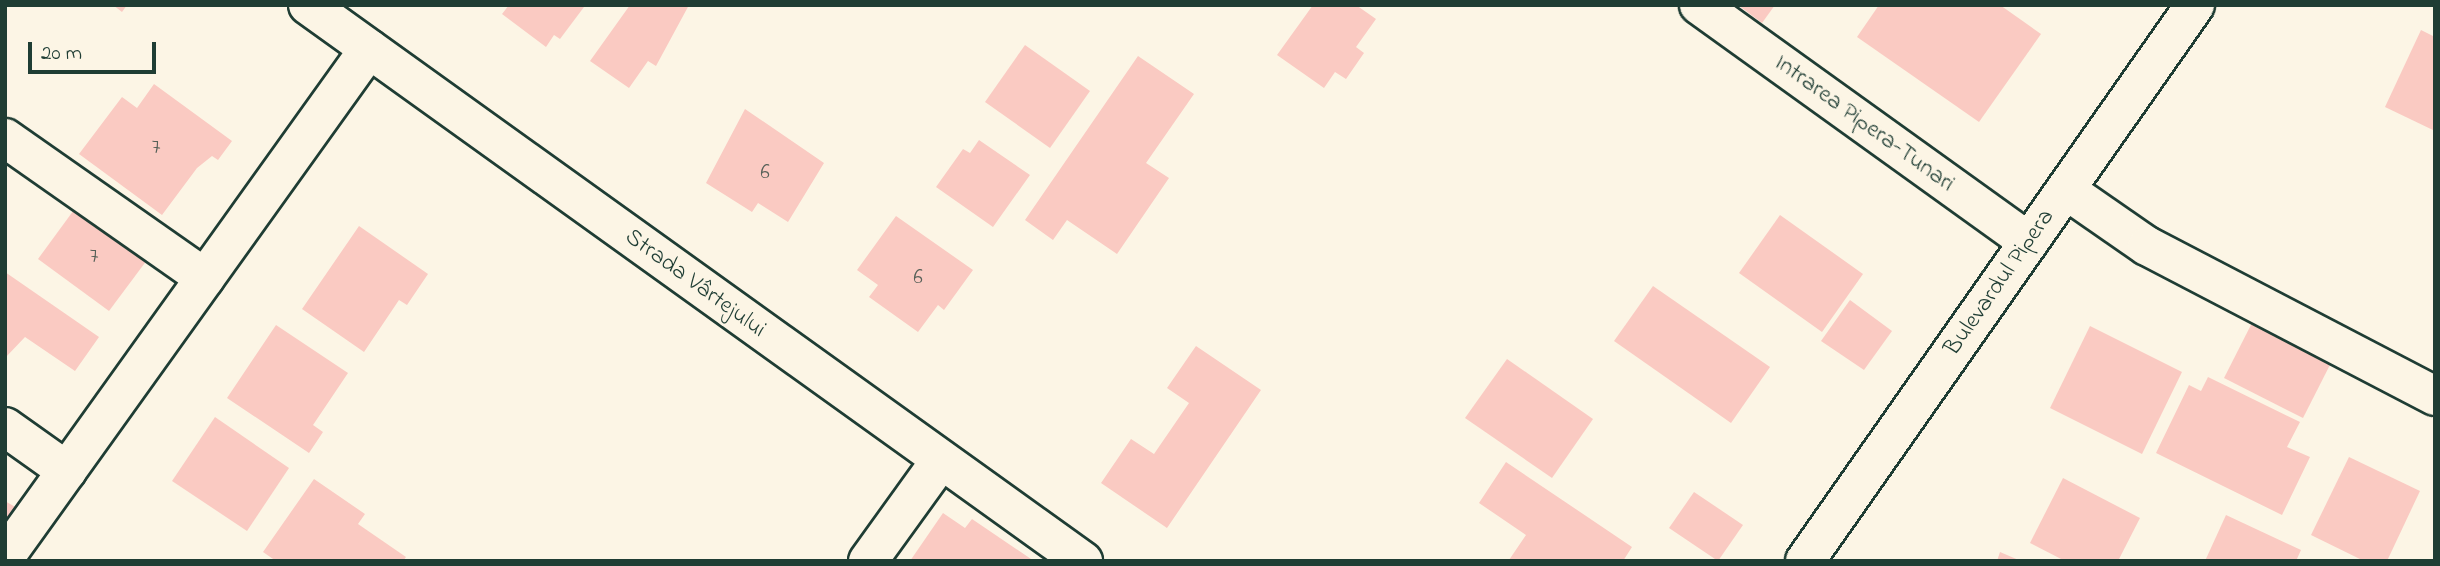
<!DOCTYPE html>
<meta charset="utf-8">
<style>
body{margin:0}
#map{position:relative;width:2440px;height:566px;overflow:hidden;background:#fcf5e5;font-family:"Indie Flower",sans-serif}
div>[style]{position:absolute}
[style*='--x']{left:calc(var(--x)*1px);top:calc(var(--y)*1px);width:calc(var(--w)*1px);rotate:calc(var(--a)*1deg)}
.building>*{inset:0;background:#facac2}
.roads{filter:drop-shadow(2px 0 #1f3d34) drop-shadow(-2px 0 #1f3d34) drop-shadow(0 2px #1f3d34) drop-shadow(0 -2px #1f3d34)}
.minor>*{height:38px;margin:-19px;padding:0 19px;transform-origin:19px;border-radius:19px;background:#fcf5e5}
.major>*{height:38px;margin:-19px;padding:0 19px;transform-origin:19px;border-radius:19px;background:#fcf5e5}
span{translate:-50% -50%;white-space:nowrap;text-align:center;line-height:1.15;-webkit-text-stroke:5px #fcf5e5;paint-order:stroke}
.number-label{font-size:21px;color:#566058}
.number-label span{-webkit-text-stroke-width:0}
.street-label{font-size:24px;color:#1f3d34}
.frame{position:absolute;inset:0;border:7px solid #1f3d34;pointer-events:none}
.scale{position:absolute;left:28px;top:42px;width:128px;height:32px;box-sizing:border-box;border:4px solid #1f3d34;border-top:0;padding-left:9px;font-size:21px;line-height:24px;white-space:nowrap;color:#1f3d34;-webkit-text-stroke:5px #fcf5e5;paint-order:stroke}
</style>
<div id="map">
<div class="building">
<div style="clip-path:polygon(113px 5px,127px 5px,122px 12px)"></div>
<div style="clip-path:polygon(509px 5px,581px 5px,584px 7px,560px 39px,554px 35px,546px 47px,502px 14px)"></div>
<div style="clip-path:polygon(630px 5px,689px 5px,656px 66px,648px 61px,629px 88px,590px 61px)"></div>
<div style="clip-path:polygon(1313px 5px,1356px 5px,1376px 19px,1356px 47px,1364px 53px,1346px 79px,1335px 72px,1324px 88px,1277px 55px)"></div>
<div style="clip-path:polygon(1738px 5px,1775px 5px,1762px 23px)"></div>
<div style="clip-path:polygon(1879px 5px,2000px 5px,2041px 34px,1979px 122px,1857px 37px)"></div>
<div style="clip-path:polygon(2421px 30px,2435px 37px,2435px 131px,2385px 107px)"></div>
<div style="clip-path:polygon(1025px 45px,1090px 91px,1050px 148px,985px 102px)"></div>
<div style="clip-path:polygon(1138px 56px,1194px 94px,1146px 163px,1169px 178px,1117px 254px,1067px 220px,1053px 240px,1025px 220px)"></div>
<div style="clip-path:polygon(154px 84px,232px 141px,218px 160px,212px 156px,197px 168px,162px 215px,79px 154px,122px 97px,137px 108px)"></div>
<div style="clip-path:polygon(745px 109px,824px 163px,788px 222px,758px 203px,752px 212px,706px 183px)"></div>
<div style="clip-path:polygon(979px 140px,1030px 175px,993px 227px,936px 187px,963px 149px,970px 153px)"></div>
<div style="clip-path:polygon(79px 203px,150px 256px,109px 311px,38px 259px)"></div>
<div style="clip-path:polygon(1780px 215px,1863px 274px,1822px 332px,1739px 273px)"></div>
<div style="clip-path:polygon(896px 216px,973px 270px,944px 310px,938px 305px,918px 332px,869px 297px,878px 285px,857px 270px)"></div>
<div style="clip-path:polygon(359px 226px,428px 274px,407px 305px,399px 300px,364px 352px,302px 309px)"></div>
<div style="clip-path:polygon(5px 272px,99px 337px,75px 371px,25px 337px,5px 358px)"></div>
<div style="clip-path:polygon(1653px 286px,1770px 367px,1731px 423px,1614px 341px)"></div>
<div style="clip-path:polygon(1850px 300px,1892px 331px,1864px 370px,1821px 341px)"></div>
<div style="clip-path:polygon(2256px 315px,2335px 355px,2303px 418px,2224px 378px)"></div>
<div style="clip-path:polygon(276px 325px,348px 373px,313px 425px,323px 432px,309px 453px,227px 398px)"></div>
<div style="clip-path:polygon(2090px 326px,2182px 372px,2142px 454px,2050px 408px)"></div>
<div style="clip-path:polygon(1196px 346px,1261px 390px,1167px 528px,1101px 483px,1131px 439px,1154px 454px,1189px 403px,1167px 388px)"></div>
<div style="clip-path:polygon(1507px 359px,1593px 419px,1552px 478px,1465px 418px)"></div>
<div style="clip-path:polygon(2208px 377px,2300px 422px,2287px 447px,2310px 457px,2282px 515px,2156px 453px,2189px 385px,2201px 391px)"></div>
<div style="clip-path:polygon(215px 417px,289px 468px,247px 531px,172px 481px)"></div>
<div style="clip-path:polygon(2349px 457px,2420px 491px,2387px 561px,2364px 561px,2311px 535px)"></div>
<div style="clip-path:polygon(1506px 462px,1632px 547px,1623px 561px,1509px 560px,1526px 535px,1479px 503px)"></div>
<div style="clip-path:polygon(2063px 478px,2140px 518px,2118px 561px,2065px 561px,2030px 543px)"></div>
<div style="clip-path:polygon(314px 479px,365px 514px,358px 524px,406px 557px,403px 561px,276px 561px,263px 552px)"></div>
<div style="clip-path:polygon(1694px 492px,1743px 525px,1718px 561px,1669px 528px)"></div>
<div style="clip-path:polygon(5px 501px,17px 508px,5px 524px)"></div>
<div style="clip-path:polygon(943px 513px,965px 528px,972px 519px,1034px 561px,910px 561px)"></div>
<div style="clip-path:polygon(2226px 515px,2301px 550px,2296px 561px,2205px 561px)"></div>
<div style="clip-path:polygon(2000px 552px,2021px 561px,1997px 561px)"></div>
</div>
<div class="roads">
<div class="minor">
<div style="--x:308;--y:5;--w:954;--a:35.66"></div>
<div style="--x:1699;--y:5;--w:406;--a:35.7"></div>
<div style="--x:5;--y:138;--w:244;--a:35"></div>
<div style="--x:2066;--y:190;--w:98;--a:34.7"></div>
<div style="--x:2147;--y:246;--w:325;--a:27.5"></div>
<div style="--x:5;--y:427;--w:76;--a:35.4"></div>
<div style="--x:5;--y:557;--w:625;--a:-54.38"></div>
<div style="--x:868;--y:561;--w:123;--a:-54.2"></div>
</div>
<div class="major">
<div style="--x:1805;--y:561;--w:679;--a:-54.95"></div>
</div>
</div>
<div class="number-label">
<span style="left:156px;top:148px">7</span>
<span style="left:765px;top:173px">6</span>
<span style="left:94px;top:257px">7</span>
<span style="left:918px;top:278px">6</span>
</div>
<div class="street-label">
<span style="left:1864px;top:124px;rotate:36deg">Intrarea Pipera-Tunari</span>
<span style="left:2000px;top:283px;rotate:-55deg">Bulevardul Pipera</span>
<span style="left:695px;top:284px;rotate:36deg">Strada Vârtejului</span>
</div>
<div class="frame"></div>
<div class="scale">20 m</div>
</div>
